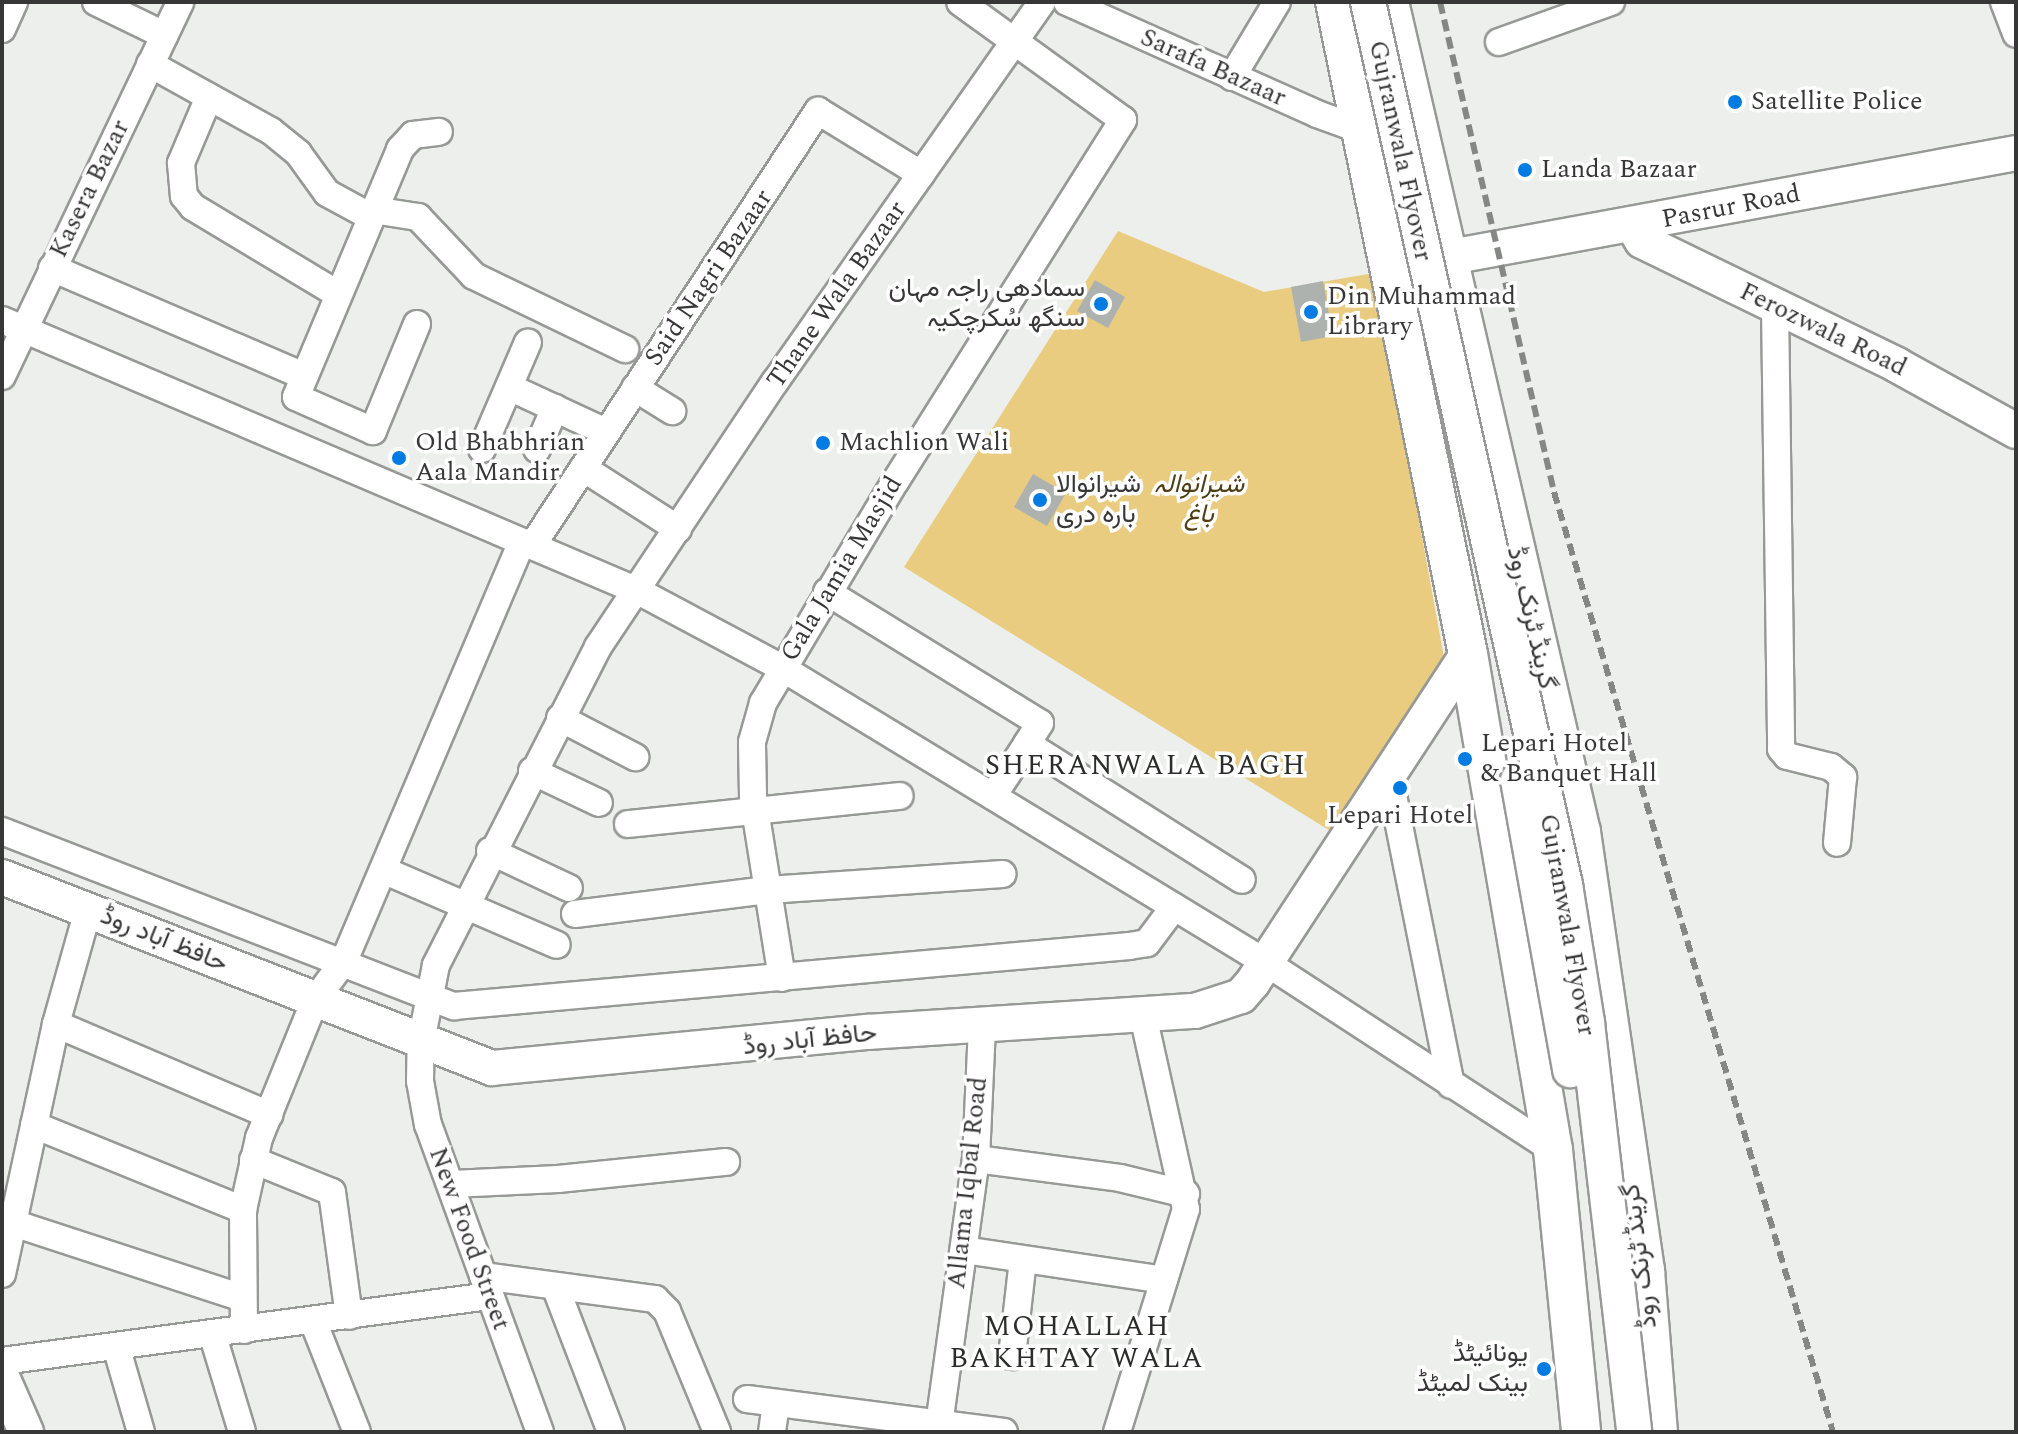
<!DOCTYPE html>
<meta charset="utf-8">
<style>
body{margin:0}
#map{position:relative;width:2018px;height:1434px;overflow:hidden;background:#ecefeb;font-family:Spectral,Vazirmatn,serif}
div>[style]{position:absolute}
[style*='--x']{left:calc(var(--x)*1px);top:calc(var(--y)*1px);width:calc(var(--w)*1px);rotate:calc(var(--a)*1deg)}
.green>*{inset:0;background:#e9cc80}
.building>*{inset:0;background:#adb2af}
.roads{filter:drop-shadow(2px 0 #969995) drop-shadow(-2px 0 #969995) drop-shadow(0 2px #969995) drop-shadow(0 -2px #969995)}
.minor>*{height:26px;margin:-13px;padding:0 13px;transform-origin:13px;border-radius:13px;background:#fff}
.major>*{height:34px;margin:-17px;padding:0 17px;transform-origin:17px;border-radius:17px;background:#fff}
.highway>*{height:38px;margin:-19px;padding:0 19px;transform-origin:19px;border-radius:19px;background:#fff}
.rail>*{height:6px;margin-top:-3px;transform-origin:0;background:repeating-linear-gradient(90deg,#858784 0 12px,transparent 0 18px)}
.bridges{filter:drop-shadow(2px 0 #969995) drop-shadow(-2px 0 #969995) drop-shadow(0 2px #969995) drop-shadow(0 -2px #969995)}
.major-bridge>*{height:34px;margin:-17px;padding:0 17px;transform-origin:17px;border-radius:17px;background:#fff}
.dots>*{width:22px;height:22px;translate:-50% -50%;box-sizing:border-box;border:4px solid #fff;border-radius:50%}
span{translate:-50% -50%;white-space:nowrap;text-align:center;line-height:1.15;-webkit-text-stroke:7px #fff;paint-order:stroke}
.street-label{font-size:26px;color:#363736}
.poi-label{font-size:26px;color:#363736}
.left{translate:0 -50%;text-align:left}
.right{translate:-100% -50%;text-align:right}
.park-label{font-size:26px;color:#4d3e13;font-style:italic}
.neighbourhood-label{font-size:28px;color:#2b2d2a;letter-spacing:2px}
.frame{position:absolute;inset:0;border:4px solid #363736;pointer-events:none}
</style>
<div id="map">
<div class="green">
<div style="clip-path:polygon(1118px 231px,1264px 292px,1374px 273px,1445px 663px,1332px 832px,904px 567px)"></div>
</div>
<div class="building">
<div style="clip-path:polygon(1095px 280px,1125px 297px,1108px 328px,1077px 311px)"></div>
<div style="clip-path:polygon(1323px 281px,1333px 336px,1301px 342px,1291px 287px)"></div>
<div style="clip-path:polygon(1033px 474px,1066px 493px,1047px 526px,1014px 507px)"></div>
</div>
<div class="roads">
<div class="minor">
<div style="--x:96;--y:2;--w:76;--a:25.9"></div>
<div style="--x:1067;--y:2;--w:274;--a:24.1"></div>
<div style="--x:1317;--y:114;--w:47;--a:20"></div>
<div style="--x:1361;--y:130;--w:10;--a:-11"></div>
<div style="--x:2004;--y:2;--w:34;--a:69"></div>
<div style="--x:2;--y:29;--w:30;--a:-66"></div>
<div style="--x:1499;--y:42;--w:119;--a:-19.7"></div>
<div style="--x:150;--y:64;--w:138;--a:29"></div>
<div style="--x:271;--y:131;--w:35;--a:39"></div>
<div style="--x:298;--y:153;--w:49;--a:54.1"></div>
<div style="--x:327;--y:193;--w:50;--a:28.6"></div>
<div style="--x:1232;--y:77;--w:87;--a:-59"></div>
<div style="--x:209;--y:97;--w:72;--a:113"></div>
<div style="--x:181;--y:163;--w:33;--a:85"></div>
<div style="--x:184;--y:196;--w:14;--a:51"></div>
<div style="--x:193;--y:207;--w:169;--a:31"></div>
<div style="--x:373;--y:210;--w:46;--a:8.8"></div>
<div style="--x:418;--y:217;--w:81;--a:46.5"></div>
<div style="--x:474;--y:276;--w:168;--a:25.8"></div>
<div style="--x:52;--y:268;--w:274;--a:23.2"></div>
<div style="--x:1775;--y:306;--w:443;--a:89.2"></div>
<div style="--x:1781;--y:749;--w:9;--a:49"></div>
<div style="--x:1787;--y:756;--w:45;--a:14"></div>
<div style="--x:1831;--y:767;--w:16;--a:40"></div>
<div style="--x:1843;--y:777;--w:66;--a:95.2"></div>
<div style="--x:2;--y:320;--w:691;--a:23.08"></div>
<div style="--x:638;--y:591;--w:163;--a:28.1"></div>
<div style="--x:782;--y:668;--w:565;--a:31.33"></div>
<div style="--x:1265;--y:962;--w:344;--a:33.1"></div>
<div style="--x:417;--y:324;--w:116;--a:112.4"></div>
<div style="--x:373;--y:431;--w:84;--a:-156.2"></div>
<div style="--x:296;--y:397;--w:269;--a:-67.2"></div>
<div style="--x:400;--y:149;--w:19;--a:-47"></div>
<div style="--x:413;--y:135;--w:26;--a:-7"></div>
<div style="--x:2;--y:376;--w:414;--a:-64.5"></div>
<div style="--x:509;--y:387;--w:107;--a:24.9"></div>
<div style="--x:635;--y:388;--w:44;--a:31.9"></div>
<div style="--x:482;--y:449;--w:116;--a:-66.7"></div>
<div style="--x:537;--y:449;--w:45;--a:-66.3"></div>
<div style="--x:583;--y:468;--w:113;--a:32.7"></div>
<div style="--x:532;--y:546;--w:521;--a:-56.68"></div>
<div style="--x:818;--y:111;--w:121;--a:31.5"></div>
<div style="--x:827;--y:592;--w:250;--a:31.6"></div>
<div style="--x:1040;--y:723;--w:25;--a:122"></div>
<div style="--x:1027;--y:744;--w:254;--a:32.3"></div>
<div style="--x:560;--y:718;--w:85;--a:27.5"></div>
<div style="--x:1388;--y:770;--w:321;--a:78.7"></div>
<div style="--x:532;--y:771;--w:74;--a:25.5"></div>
<div style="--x:993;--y:796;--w:62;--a:-56.8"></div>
<div style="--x:628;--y:824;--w:273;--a:-5.9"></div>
<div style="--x:2;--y:831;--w:485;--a:21.2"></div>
<div style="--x:454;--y:1006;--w:678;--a:-5.08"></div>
<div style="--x:1129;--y:946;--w:18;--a:-9"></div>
<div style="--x:1147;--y:943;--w:45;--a:-53.1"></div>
<div style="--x:490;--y:851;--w:87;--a:25.1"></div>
<div style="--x:383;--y:870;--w:189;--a:23.3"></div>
<div style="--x:575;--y:914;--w:194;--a:-7.1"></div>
<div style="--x:768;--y:890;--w:235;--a:-3.9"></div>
<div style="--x:782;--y:978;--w:184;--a:-99.1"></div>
<div style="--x:753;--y:796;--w:54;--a:-91.1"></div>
<div style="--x:752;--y:742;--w:41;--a:-74.2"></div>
<div style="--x:763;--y:703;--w:257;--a:-59.2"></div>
<div style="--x:895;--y:482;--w:428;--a:-57.8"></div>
<div style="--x:1123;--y:120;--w:201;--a:-144.1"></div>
<div style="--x:56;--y:1024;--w:232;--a:23.1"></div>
<div style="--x:34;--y:1125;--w:226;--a:22.1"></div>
<div style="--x:976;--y:1159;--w:145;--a:7.5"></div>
<div style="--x:1120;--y:1178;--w:68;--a:13.6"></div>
<div style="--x:253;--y:1160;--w:85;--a:22.1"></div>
<div style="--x:332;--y:1192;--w:125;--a:82.2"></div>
<div style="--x:452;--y:1184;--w:106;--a:-2.7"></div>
<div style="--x:558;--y:1179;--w:169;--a:-5.8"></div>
<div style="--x:13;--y:1223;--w:242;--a:18.1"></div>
<div style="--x:964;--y:1250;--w:202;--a:8.5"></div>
<div style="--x:2;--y:1274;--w:256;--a:-77.8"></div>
<div style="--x:56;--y:1024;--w:118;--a:-74.3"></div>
<div style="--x:483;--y:1276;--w:174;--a:7.6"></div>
<div style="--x:655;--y:1299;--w:17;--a:45"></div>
<div style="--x:667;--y:1311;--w:131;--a:67.5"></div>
<div style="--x:555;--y:1286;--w:156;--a:69"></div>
<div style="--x:313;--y:1321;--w:119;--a:68.4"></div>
<div style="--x:244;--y:1330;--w:120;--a:-90.5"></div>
<div style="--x:243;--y:1210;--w:74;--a:-77.5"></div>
<div style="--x:259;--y:1138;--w:149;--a:-67.9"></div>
<div style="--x:315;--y:1000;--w:49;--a:-53.4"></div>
<div style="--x:344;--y:961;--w:455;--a:-67"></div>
<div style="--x:212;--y:1333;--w:103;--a:73.1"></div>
<div style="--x:116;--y:1346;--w:90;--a:73.8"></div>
<div style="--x:1012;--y:1356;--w:97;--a:-83.5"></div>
<div style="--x:2;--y:1361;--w:492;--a:-7.6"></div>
<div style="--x:747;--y:1399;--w:259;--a:7.3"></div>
<div style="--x:540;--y:1432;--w:327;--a:-110"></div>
<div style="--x:428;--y:1125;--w:45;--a:-100.3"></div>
<div style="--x:420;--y:1081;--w:39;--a:-89"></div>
<div style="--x:421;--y:1042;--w:78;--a:-79"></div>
<div style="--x:436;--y:965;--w:357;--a:-63"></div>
<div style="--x:598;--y:647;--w:319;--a:-56.3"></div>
<div style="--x:775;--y:382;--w:464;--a:-54.9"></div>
<div style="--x:772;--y:1432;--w:29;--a:-82"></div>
<div style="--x:938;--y:1432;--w:276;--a:-82.1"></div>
<div style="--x:976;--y:1159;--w:131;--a:-87.4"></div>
<div style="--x:1117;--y:1432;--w:233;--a:-72.8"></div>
<div style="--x:1186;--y:1209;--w:203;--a:-102.5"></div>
</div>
<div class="major">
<div style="--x:1633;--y:226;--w:17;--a:59"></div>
<div style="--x:1642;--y:241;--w:284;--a:25.9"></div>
<div style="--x:1897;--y:365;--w:136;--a:29"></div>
<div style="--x:1445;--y:258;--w:581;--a:-10.42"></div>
<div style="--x:2;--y:877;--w:526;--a:21.3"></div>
<div style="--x:492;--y:1068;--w:377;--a:-5.5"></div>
<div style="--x:867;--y:1032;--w:329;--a:-3.7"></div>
<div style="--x:1195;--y:1011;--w:48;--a:-18.1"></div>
<div style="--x:1241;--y:996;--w:18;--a:-49"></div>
<div style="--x:1253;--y:982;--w:392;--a:-56.8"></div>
<div style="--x:2;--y:1377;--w:60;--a:66.4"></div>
</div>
<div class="highway">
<div style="--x:1335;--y:2;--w:665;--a:78.47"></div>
<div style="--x:1468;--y:654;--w:503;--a:80.28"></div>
<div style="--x:1553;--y:1150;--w:283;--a:84.3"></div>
<div style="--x:1389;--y:2;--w:852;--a:76.98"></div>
<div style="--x:1581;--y:832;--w:444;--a:81.7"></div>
<div style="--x:1645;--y:1271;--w:162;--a:85.4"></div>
</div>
</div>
<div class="rail">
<div style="--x:1440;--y:2;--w:503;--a:76.9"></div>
<div style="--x:1554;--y:492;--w:981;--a:73.47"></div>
</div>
<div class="bridges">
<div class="major-bridge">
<div style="--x:1368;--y:2;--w:905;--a:77.42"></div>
<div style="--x:1565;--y:885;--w:140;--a:80.9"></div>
<div style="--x:1587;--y:1023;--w:412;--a:83.4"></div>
<div style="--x:1518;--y:780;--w:295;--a:79.8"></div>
</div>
</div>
<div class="dots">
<div style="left:1735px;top:102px;background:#027be2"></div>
<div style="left:1525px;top:170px;background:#027be2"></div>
<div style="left:1101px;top:304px;background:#027be2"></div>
<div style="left:1311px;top:312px;background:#027be2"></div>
<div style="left:823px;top:443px;background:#027be2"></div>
<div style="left:399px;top:458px;background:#027be2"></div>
<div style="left:1040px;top:500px;background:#027be2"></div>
<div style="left:1465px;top:759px;background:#027be2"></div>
<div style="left:1400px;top:788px;background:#027be2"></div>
<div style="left:1544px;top:1369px;background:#027be2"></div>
</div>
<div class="street-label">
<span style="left:1213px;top:68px;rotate:24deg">Sarafa Bazaar</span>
<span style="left:1400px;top:151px;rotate:78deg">Gujranwala Flyover</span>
<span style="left:90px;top:189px;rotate:-64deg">Kasera Bazar</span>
<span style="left:1731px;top:207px;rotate:-11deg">Pasrur Road</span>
<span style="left:709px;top:278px;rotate:-56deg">Said Nagri Bazaar</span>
<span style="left:837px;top:295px;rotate:-55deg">Thane Wala Bazaar</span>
<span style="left:1823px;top:330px;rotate:26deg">Ferozwala Road</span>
<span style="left:842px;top:569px;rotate:-59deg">Gala Jamia Masjid</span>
<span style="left:1531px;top:618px;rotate:77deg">گرینڈ ٹرنک روڈ</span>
<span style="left:1567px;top:925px;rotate:80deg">Gujranwala Flyover</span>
<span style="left:164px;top:940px;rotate:22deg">حافظ آباد روڈ</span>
<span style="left:810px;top:1040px;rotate:-6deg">حافظ آباد روڈ</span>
<span style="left:968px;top:1183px;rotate:-84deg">Allama Iqbal Road</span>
<span style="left:469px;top:1239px;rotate:70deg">New Food Street</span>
<span style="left:1640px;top:1256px;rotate:-97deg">گرینڈ ٹرنک روڈ</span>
</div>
<div class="poi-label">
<span class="left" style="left:1751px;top:102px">Satellite Police</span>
<span class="left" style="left:1541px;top:170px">Landa Bazaar</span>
<span class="right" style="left:1085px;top:304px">سمادھی راجہ مہان<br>سنگھ سُکرچکیہ</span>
<span class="left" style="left:1327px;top:312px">Din Muhammad<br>Library</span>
<span class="left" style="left:415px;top:458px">Old Bhabhrian<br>Aala Mandir</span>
<span class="left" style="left:839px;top:443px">Machlion Wali</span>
<span class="left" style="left:1056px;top:500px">شیرانوالا<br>بارہ دری</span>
<span class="left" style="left:1481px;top:759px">Lepari Hotel<br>&amp; Banquet Hall</span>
<span style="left:1400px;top:816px">Lepari Hotel</span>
<span class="right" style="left:1528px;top:1369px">یونائیٹڈ<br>بینک لمیٹڈ</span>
</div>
<div class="park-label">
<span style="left:1199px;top:500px">شیرانوالہ<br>باغ</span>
</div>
<div class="neighbourhood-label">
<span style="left:1146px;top:766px">SHERANWALA BAGH</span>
<span style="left:1077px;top:1343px">MOHALLAH<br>BAKHTAY WALA</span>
</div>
<div class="frame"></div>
</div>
